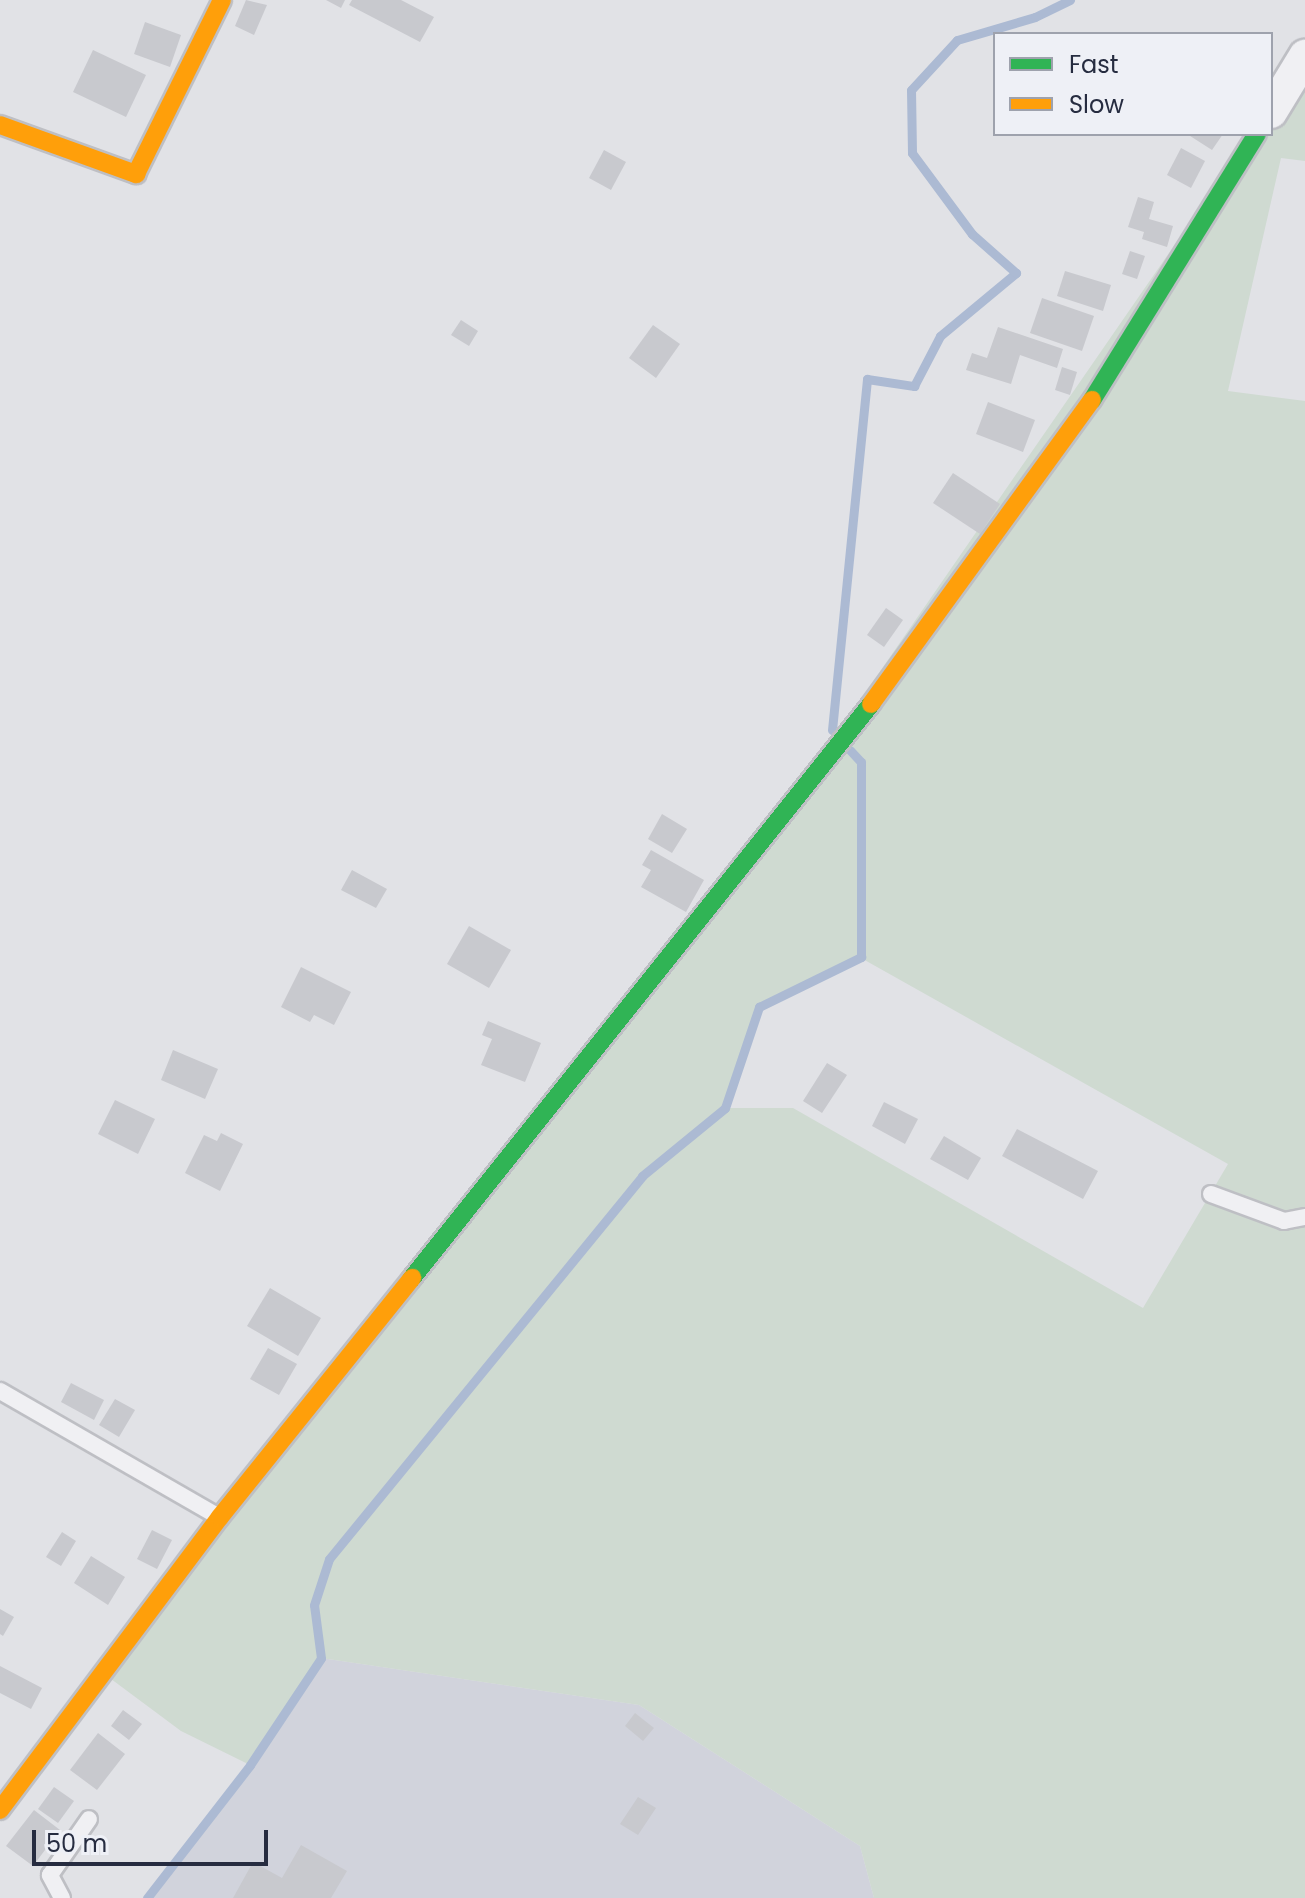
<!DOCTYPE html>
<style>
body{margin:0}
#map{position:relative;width:1305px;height:1898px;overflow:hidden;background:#e1e2e6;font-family:Poppins,sans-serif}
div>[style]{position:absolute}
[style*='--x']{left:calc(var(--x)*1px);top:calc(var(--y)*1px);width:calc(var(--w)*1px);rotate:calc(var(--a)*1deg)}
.built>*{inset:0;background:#d1d3dc}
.green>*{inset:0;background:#cfdad1}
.stream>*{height:9px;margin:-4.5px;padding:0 4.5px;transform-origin:4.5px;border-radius:4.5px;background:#acbad3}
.building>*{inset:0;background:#c8c9ce}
.roads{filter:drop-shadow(2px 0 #bebfc4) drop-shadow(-2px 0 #bebfc4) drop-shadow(0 2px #bebfc4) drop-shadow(0 -2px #bebfc4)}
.lane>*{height:16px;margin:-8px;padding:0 8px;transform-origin:8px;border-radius:8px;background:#f0f0f3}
.street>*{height:32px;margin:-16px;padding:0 16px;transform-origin:16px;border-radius:16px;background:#f0f0f3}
.fast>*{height:18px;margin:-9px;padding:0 9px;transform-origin:9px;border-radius:9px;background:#30b455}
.slow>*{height:18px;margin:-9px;padding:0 9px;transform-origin:9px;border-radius:9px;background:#ff9f0a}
span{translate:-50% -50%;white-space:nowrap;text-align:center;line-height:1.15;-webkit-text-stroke:6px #eef0f6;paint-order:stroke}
.legend{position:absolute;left:993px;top:32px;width:280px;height:104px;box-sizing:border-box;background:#eef0f6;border:2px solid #9ea2ad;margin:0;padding:10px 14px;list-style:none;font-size:24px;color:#262c40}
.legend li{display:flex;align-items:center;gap:16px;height:40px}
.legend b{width:40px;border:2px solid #9ea2ad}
.scale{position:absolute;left:32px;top:1830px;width:236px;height:36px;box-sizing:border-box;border:4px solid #262c40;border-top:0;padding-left:10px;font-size:24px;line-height:28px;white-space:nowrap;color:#262c40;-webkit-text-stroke:6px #eef0f6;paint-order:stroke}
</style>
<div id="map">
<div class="built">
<div style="clip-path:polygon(321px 1658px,639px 1705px,860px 1846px,874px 1898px,147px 1898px,250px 1765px)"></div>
</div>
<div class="green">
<div style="clip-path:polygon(evenodd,1305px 56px,1305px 161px,1281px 158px,1228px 391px,1305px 401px,1305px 1898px,874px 1898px,860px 1846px,639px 1705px,321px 1658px,250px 1765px,181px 1731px,103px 1673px,756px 851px,1305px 56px,861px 958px,1228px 1164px,1143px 1308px,793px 1108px,725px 1108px,759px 1007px,861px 958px)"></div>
</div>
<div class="stream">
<div style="--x:832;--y:730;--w:353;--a:-84.3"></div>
<div style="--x:867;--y:379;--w:48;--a:8.5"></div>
<div style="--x:914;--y:386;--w:56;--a:-62.5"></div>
<div style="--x:940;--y:336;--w:99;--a:-39.7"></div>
<div style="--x:1016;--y:273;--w:59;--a:-138.4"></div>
<div style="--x:972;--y:234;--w:101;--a:-126.5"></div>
<div style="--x:912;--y:153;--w:63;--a:-90.9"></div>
<div style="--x:911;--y:90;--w:68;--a:-47.4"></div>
<div style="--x:957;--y:40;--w:81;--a:-16.4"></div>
<div style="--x:1035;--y:17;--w:39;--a:-26"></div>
<div style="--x:147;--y:1898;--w:168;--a:-52.2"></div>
<div style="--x:250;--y:1765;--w:128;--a:-56.4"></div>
<div style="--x:321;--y:1658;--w:53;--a:-97.5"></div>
<div style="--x:314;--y:1605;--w:48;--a:-71.9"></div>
<div style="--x:329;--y:1559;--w:495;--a:-50.7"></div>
<div style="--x:642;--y:1176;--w:107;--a:-39.3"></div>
<div style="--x:725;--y:1108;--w:107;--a:-71.4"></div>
<div style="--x:759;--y:1007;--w:114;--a:-26.1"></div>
<div style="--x:861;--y:957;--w:195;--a:-90"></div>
<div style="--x:861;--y:762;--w:16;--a:-133"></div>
</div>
<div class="building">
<div style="clip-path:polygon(246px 0,267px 5px,254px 35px,235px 26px)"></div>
<div style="clip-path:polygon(326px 0,345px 0,341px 8px)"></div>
<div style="clip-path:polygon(352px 0,401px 0,434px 17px,420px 42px,349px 5px)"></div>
<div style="clip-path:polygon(145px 22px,181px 35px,170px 67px,134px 54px)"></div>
<div style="clip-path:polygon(93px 50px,146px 75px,126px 117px,73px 92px)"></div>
<div style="clip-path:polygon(1187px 134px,1223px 134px,1212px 150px)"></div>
<div style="clip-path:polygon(1181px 148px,1205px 161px,1191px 188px,1167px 175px)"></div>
<div style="clip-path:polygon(604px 150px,626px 162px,611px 190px,589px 178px)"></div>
<div style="clip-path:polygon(1138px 197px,1154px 202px,1149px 219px,1173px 226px,1167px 247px,1142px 239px,1144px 232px,1128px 227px)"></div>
<div style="clip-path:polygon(1130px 251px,1145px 256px,1137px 279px,1122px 274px)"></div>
<div style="clip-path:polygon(1065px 271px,1111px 285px,1103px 311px,1057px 296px)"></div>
<div style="clip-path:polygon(1042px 298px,1094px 316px,1082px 351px,1030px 333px)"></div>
<div style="clip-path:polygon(461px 320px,478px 331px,469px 346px,451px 335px)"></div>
<div style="clip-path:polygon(653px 325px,680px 344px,656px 378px,629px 358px)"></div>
<div style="clip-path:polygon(998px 327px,1063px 349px,1057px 368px,1020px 355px,1011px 384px,966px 370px,972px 353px,987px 358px)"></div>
<div style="clip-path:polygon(1062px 367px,1077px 372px,1070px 395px,1055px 390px)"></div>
<div style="clip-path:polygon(988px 402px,1035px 420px,1023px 452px,976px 434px)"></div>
<div style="clip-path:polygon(953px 473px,1000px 504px,980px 534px,933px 503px)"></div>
<div style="clip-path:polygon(886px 608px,903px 620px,884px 647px,867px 635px)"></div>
<div style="clip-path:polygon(662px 814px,687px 829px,672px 853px,648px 839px)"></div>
<div style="clip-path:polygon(651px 850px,704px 880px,686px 912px,641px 887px,651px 870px,642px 865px)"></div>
<div style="clip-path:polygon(352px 870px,387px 889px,376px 908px,341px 890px)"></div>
<div style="clip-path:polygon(469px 926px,511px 950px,489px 988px,447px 964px)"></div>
<div style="clip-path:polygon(301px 967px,351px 992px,334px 1025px,314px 1015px,310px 1022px,281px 1007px)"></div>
<div style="clip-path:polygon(488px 1021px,541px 1043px,525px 1082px,481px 1065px,492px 1039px,482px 1035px)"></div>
<div style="clip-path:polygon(173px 1050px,218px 1069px,205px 1099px,161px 1080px)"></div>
<div style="clip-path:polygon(827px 1063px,847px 1075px,822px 1113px,803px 1101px)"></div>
<div style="clip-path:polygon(115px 1100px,155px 1119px,138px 1154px,98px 1134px)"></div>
<div style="clip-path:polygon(884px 1102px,918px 1119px,905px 1144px,872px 1126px)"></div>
<div style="clip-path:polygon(1017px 1129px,1098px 1171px,1083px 1199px,1002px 1156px)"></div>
<div style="clip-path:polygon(221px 1133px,243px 1144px,220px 1191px,185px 1173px,204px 1135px,217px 1141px)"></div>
<div style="clip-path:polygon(944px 1136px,981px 1158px,968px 1180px,930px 1159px)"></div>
<div style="clip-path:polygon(270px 1288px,321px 1318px,298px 1356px,247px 1326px)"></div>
<div style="clip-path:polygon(268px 1348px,297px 1364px,279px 1395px,250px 1379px)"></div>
<div style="clip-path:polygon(71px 1383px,104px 1400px,94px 1420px,61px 1402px)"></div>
<div style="clip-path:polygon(115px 1399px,135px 1410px,119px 1437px,99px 1425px)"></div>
<div style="clip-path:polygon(152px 1530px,172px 1540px,157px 1569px,137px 1559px)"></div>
<div style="clip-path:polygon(62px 1532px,76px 1541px,61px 1566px,46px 1557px)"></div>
<div style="clip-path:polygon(91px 1556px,125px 1577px,108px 1605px,74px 1583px)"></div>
<div style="clip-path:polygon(0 1609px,14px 1617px,3px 1636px,0 1634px)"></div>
<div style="clip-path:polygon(0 1666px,42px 1688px,31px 1709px,0 1693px)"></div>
<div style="clip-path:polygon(123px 1710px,142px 1724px,129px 1740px,111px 1726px)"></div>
<div style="clip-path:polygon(635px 1713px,654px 1728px,643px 1741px,625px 1726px)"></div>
<div style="clip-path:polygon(98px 1733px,125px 1754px,97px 1790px,70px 1770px)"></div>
<div style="clip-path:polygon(54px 1787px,74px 1801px,58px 1823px,38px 1809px)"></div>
<div style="clip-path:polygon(638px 1797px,656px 1808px,638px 1835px,620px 1824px)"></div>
<div style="clip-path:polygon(34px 1810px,60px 1830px,33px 1866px,6px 1846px)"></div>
<div style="clip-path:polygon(301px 1845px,347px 1871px,331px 1898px,233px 1898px,253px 1862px,282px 1878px)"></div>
</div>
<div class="roads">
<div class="lane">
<div style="--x:1211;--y:1194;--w:78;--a:20.3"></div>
<div style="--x:1284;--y:1221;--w:21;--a:-11"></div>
<div style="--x:0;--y:1391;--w:250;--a:29.9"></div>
<div style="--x:62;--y:1898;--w:26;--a:-118"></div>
<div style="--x:50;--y:1875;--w:68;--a:-55.1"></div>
</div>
<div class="street">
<div style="--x:1271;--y:112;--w:66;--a:-58.7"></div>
</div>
<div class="fast">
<div style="--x:1092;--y:400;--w:313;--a:-58.2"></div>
<div style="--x:412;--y:1278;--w:735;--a:-51.35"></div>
</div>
<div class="slow">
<div style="--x:0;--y:125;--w:145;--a:19.8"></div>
<div style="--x:136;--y:174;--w:194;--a:-63.7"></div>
<div style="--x:871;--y:704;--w:376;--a:-54"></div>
<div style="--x:0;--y:1810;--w:366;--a:-53.1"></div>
<div style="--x:220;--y:1517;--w:307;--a:-51.2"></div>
</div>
</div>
<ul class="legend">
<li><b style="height:10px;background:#30b455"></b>Fast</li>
<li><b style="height:10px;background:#ff9f0a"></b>Slow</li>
</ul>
<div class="scale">50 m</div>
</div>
